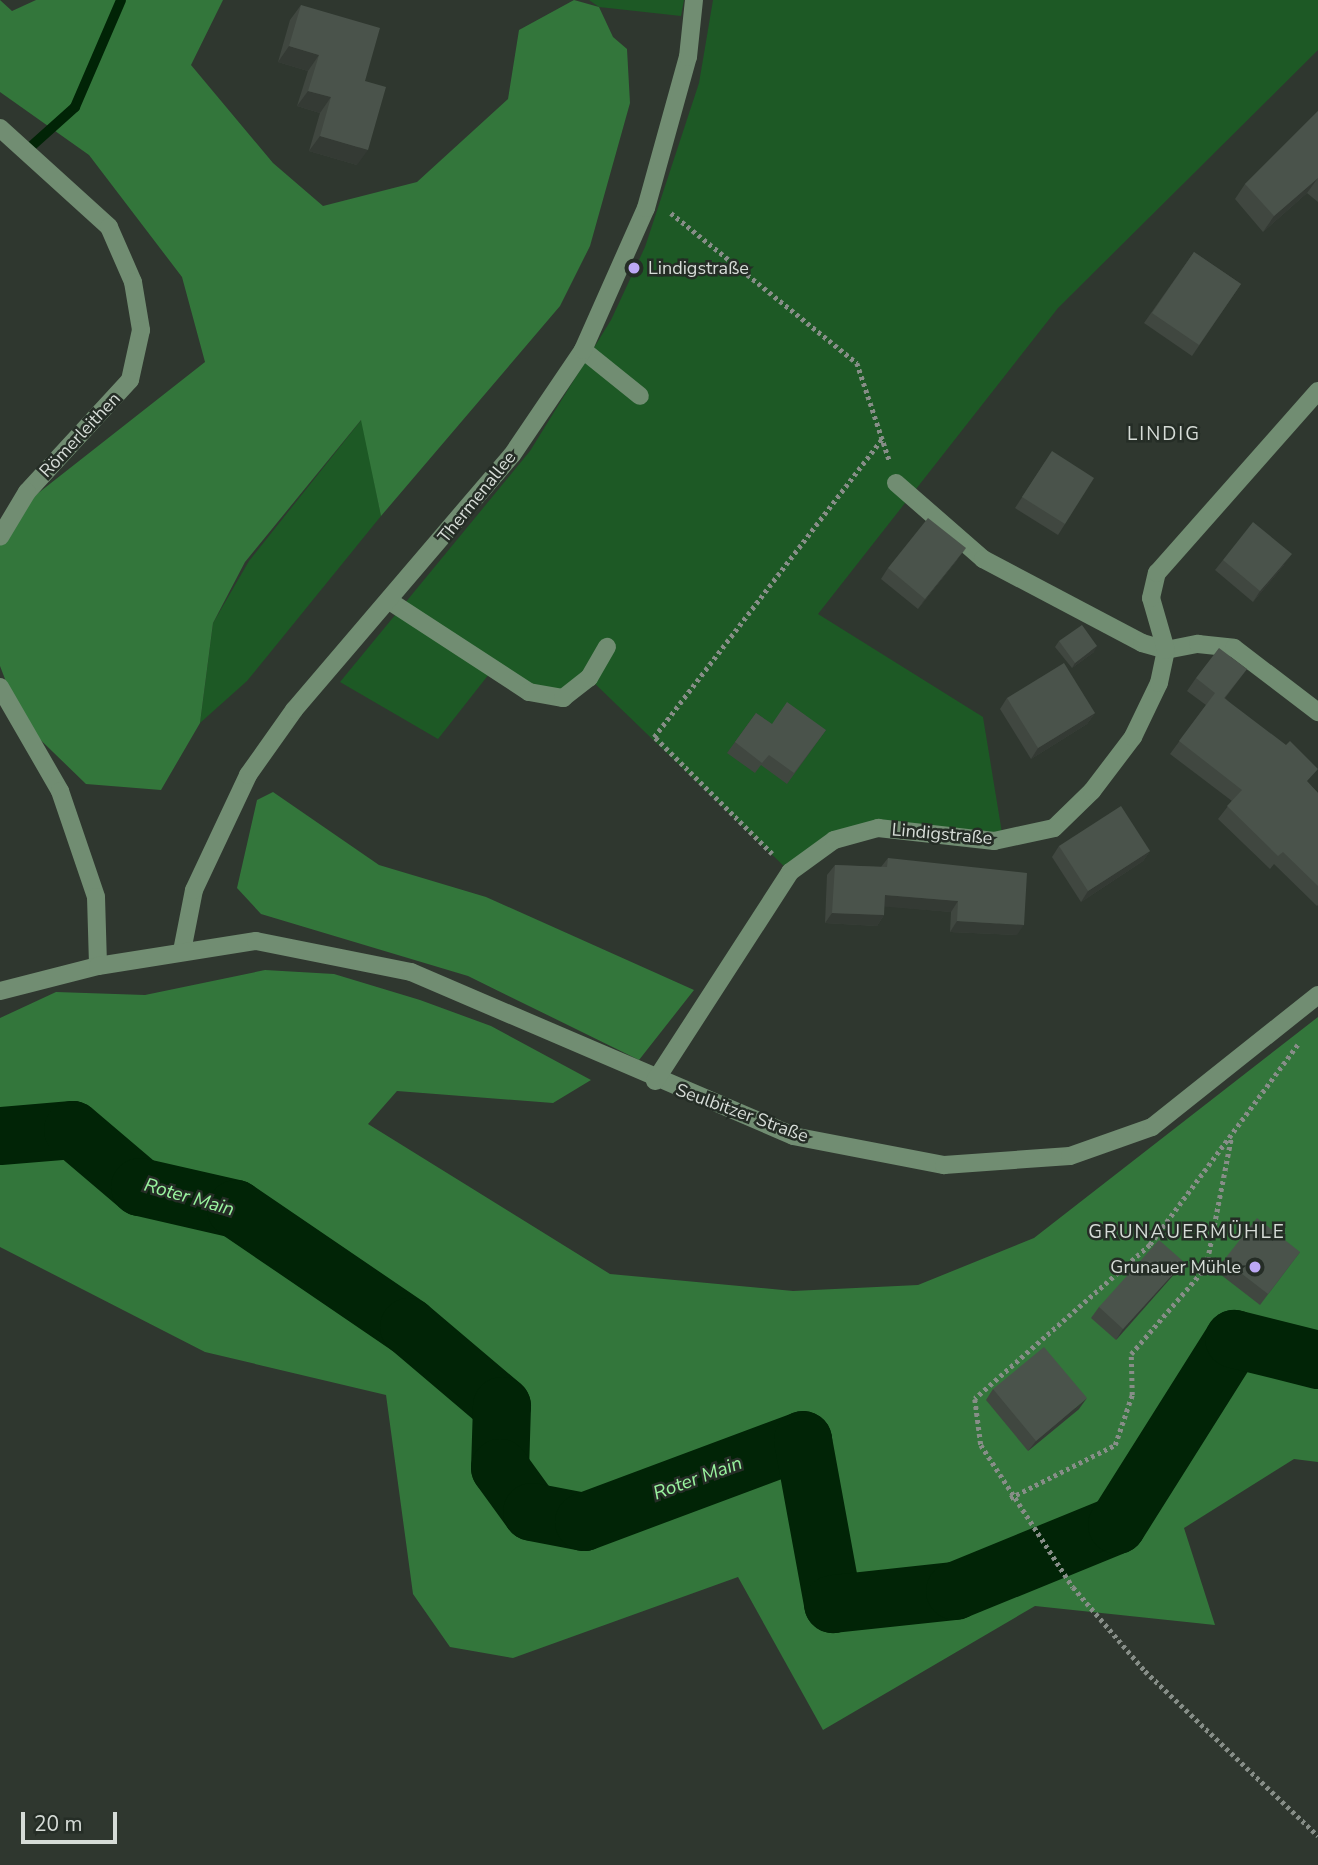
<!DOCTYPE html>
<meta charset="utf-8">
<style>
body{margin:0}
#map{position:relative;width:1318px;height:1865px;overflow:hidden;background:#2f372f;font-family:"Nunito Sans",sans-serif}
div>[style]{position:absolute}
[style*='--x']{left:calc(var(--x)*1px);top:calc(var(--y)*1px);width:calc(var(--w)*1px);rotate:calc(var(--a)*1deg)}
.green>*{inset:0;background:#1d5925}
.forest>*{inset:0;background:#33763b}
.stream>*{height:10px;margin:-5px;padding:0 5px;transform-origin:5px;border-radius:5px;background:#012406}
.river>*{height:58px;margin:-29px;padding:0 29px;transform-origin:29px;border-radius:29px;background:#012406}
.path>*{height:4.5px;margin-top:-2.25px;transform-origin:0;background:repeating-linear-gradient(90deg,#878e88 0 3.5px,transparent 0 7px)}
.minor>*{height:18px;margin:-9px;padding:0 9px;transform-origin:9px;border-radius:9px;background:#718d72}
.wall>*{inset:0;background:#404740}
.shaded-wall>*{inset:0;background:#343a34}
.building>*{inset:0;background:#4a534b}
.dots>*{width:19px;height:19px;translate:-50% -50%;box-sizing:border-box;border:4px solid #252d26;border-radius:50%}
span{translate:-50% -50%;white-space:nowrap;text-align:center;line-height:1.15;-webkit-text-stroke:5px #252d26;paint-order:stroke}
.poi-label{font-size:18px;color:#d6dcd7}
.left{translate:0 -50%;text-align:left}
.right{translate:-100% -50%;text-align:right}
.street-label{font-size:18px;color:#d6dcd7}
.neighbourhood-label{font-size:19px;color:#d6dcd7;letter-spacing:2px}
.water-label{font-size:19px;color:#9af5a0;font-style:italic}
.scale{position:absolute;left:21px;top:1812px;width:96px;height:32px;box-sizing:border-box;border:4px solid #d6dcd7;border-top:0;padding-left:9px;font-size:21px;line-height:24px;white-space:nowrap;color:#d6dcd7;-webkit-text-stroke:5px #252d26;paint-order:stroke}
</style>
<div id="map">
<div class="green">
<div style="clip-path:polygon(589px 0,684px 0,681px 16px,599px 7px)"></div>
<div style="clip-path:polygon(713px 0,1318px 0,1318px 50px,1058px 308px,818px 614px,983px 717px,1003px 839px,878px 828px,834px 840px,790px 872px,589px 678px,563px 698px,493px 669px,438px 739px,340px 682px,530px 451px,611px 320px,645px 247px,699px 83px)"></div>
<div style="clip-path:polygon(362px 419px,381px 516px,247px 681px,200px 723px,213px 623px,249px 561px)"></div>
</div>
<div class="forest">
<div style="clip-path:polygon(0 0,12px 11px,36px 0,223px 0,191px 65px,273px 163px,323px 206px,417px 182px,508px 99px,519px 30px,574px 0,599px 7px,613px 37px,627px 49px,630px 103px,590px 246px,560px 306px,381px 516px,361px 420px,245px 562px,213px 623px,200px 723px,161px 790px,86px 784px,21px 721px,0 666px,0 545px,23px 505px,205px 362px,182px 277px,89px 155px,0 92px)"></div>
<div style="clip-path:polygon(273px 792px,379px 865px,486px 897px,694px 990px,639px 1060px,468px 976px,261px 914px,237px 888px,257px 800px)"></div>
<div style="clip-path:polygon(265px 970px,334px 974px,420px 1000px,491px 1026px,591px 1080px,553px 1103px,397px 1091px,368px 1124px,610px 1274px,793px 1291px,918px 1285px,1034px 1238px,1318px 1017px,1318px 1462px,1294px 1459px,1184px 1528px,1215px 1625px,1035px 1606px,823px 1730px,738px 1577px,513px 1658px,450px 1647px,413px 1594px,386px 1395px,205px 1352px,0 1247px,0 1018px,56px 992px,145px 995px)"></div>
</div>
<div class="stream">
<div style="--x:26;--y:151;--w:66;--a:-41.9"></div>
<div style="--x:75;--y:107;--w:116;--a:-66.7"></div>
</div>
<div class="river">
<div style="--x:0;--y:1136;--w:73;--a:-4.7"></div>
<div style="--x:73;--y:1130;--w:88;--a:40.4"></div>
<div style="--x:140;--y:1187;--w:98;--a:12.9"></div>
<div style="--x:236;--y:1209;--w:209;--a:34.3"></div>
<div style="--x:409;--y:1327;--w:122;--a:40.3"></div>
<div style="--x:502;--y:1406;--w:62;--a:91.8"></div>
<div style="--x:500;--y:1468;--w:54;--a:54"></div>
<div style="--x:532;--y:1512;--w:53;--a:10.9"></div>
<div style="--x:584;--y:1522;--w:234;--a:-20.5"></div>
<div style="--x:803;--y:1440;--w:167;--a:79.6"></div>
<div style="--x:833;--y:1604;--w:123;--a:-6.1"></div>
<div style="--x:955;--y:1591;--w:175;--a:-22.2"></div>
<div style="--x:1117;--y:1525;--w:220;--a:-57.8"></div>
<div style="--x:1234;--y:1339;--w:87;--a:14"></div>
</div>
<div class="path">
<div style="--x:671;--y:213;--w:239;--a:38.9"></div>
<div style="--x:857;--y:363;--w:104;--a:71.6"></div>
<div style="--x:772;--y:854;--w:166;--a:-135.2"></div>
<div style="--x:654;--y:737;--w:377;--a:-52.6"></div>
<div style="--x:1298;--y:1045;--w:249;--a:126.5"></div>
<div style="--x:1150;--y:1245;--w:233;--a:138.7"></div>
<div style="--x:975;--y:1399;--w:46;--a:82.6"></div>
<div style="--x:981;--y:1445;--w:169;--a:57.1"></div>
<div style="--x:1073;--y:1587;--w:111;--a:49.4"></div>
<div style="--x:1145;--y:1671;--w:239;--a:43.6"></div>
<div style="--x:1010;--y:1498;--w:118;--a:-26.8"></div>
<div style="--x:1115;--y:1445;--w:53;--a:-71.2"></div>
<div style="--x:1132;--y:1395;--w:41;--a:-91.4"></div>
<div style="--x:1131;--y:1354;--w:115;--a:-49.2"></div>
<div style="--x:1206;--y:1267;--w:131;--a:-79"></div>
</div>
<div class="minor">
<div style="--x:0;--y:128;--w:147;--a:42.2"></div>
<div style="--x:109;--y:227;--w:60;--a:66.4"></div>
<div style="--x:133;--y:282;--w:49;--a:80.5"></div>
<div style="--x:141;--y:330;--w:51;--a:102.4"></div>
<div style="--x:130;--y:380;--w:152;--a:132.6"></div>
<div style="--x:27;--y:492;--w:52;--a:121"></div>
<div style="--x:583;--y:350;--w:73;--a:38.9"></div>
<div style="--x:896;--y:483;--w:116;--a:41.1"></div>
<div style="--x:983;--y:559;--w:180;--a:27.8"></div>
<div style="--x:1142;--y:643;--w:25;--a:16"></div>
<div style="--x:1166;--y:650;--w:33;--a:-11"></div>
<div style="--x:1198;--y:644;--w:36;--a:6"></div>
<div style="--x:1234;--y:648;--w:106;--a:37.3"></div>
<div style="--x:391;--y:602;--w:165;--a:33.1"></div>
<div style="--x:529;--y:692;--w:35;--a:10"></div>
<div style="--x:563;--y:698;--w:33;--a:-38"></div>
<div style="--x:589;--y:678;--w:36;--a:-60"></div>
<div style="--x:0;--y:687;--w:120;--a:60"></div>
<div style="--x:60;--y:791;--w:112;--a:71.2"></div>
<div style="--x:96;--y:897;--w:69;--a:88.3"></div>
<div style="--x:182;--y:951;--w:62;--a:-78.9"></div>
<div style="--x:194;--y:890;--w:127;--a:-64.8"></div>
<div style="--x:248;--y:775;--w:80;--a:-54.7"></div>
<div style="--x:294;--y:710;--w:335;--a:-49.5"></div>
<div style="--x:512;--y:455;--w:127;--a:-55.9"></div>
<div style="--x:583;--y:350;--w:155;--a:-66.1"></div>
<div style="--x:646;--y:208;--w:157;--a:-74.5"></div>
<div style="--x:688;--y:57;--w:57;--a:-84"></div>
<div style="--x:0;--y:991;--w:101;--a:-14.3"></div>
<div style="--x:98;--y:966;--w:160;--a:-9"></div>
<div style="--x:256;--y:941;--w:158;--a:11.3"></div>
<div style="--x:411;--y:972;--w:416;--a:23.2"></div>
<div style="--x:793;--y:1136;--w:154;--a:10.9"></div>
<div style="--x:944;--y:1165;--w:126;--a:-4.1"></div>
<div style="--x:1070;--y:1156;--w:87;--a:-19.5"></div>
<div style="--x:1152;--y:1127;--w:212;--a:-38.5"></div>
<div style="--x:655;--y:1081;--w:249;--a:-57.1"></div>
<div style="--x:790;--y:872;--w:54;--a:-36"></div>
<div style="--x:834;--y:840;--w:46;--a:-15.3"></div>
<div style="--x:878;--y:828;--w:117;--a:6.4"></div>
<div style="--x:994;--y:841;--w:61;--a:-12.2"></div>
<div style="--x:1054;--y:828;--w:53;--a:-44.2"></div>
<div style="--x:1092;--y:791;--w:68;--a:-52.8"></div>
<div style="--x:1133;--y:737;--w:60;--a:-64.3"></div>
<div style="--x:1159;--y:683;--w:34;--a:-78"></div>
<div style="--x:1166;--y:650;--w:54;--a:-106.1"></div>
<div style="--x:1151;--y:598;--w:26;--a:-77"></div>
<div style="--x:1157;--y:573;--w:243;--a:-48.5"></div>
</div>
<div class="wall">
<div style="clip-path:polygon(301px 5px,365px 81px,357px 165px,309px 151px,320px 113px,297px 106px,308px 71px,278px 62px,290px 20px)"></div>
<div style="clip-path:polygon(1318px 111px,1318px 202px,1307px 193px,1263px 232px,1235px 199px,1245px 184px)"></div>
<div style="clip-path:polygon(1194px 252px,1241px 284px,1192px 356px,1144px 323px)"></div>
<div style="clip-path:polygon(1045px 462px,1065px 524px,1058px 535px,1015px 508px)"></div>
<div style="clip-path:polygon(958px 559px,918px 609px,881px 579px,888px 568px)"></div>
<div style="clip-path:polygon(1223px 560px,1284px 565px,1253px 602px,1215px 570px)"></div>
<div style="clip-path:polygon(1059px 641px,1094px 652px,1072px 668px,1055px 647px)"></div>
<div style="clip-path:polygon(1247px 669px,1225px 698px,1318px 793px,1318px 905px,1317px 906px,1274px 864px,1270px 869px,1218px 819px,1232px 801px,1170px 754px,1206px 705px,1187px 691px,1196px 678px)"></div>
<div style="clip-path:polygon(1007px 698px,1095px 713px,1087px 724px,1031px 759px,1000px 709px)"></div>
<div style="clip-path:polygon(756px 713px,772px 724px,826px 730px,787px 784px,761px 765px,755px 773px,727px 753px)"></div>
<div style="clip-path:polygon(1059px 846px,1150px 851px,1143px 861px,1081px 902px,1052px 857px)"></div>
<div style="clip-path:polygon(888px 858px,1017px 935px,950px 932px,951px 912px,884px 906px,884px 915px,877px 926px,825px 923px,827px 875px,835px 865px,881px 867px)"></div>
<div style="clip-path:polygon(1300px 1252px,1260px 1305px,1216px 1271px,1224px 1260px)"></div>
<div style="clip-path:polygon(1184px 1262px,1176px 1272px,1116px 1340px,1091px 1318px,1099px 1307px)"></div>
<div style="clip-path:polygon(993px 1389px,1079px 1409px,1028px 1451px,986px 1400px)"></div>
</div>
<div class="shaded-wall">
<div style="clip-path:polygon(289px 46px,319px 55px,308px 71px,278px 62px)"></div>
<div style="clip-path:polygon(308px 91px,331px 97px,320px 113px,297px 106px)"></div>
<div style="clip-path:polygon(320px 136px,368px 150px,357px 165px,309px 151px)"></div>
<div style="clip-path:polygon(1318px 178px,1307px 193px,1263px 232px,1274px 216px)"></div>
<div style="clip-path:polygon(966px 548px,958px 559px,918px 609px,925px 599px)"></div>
<div style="clip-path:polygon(1292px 554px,1284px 565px,1253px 602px,1260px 591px)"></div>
<div style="clip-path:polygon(1097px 646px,1094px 652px,1072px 668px,1075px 663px)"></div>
<div style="clip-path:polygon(1095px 713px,1087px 724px,1031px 759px,1038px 748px)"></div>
<div style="clip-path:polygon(1150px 851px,1143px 861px,1081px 902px,1088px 891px)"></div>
<div style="clip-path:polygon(885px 895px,958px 901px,951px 912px,877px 906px)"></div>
<div style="clip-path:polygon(832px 913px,884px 915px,877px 926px,825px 923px)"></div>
<div style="clip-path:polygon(957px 921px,1024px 925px,1017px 935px,950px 932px)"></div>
<div style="clip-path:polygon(1184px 1262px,1176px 1272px,1116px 1340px,1123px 1329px)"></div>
<div style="clip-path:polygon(1087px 1398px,1079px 1409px,1028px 1451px,1036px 1441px)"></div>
</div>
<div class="building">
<div style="clip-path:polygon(301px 5px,380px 28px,365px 81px,386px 87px,368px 150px,320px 136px,331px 97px,308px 91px,319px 55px,289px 46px)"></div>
<div style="clip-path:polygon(1318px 111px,1318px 178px,1274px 216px,1245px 184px)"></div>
<div style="clip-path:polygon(1194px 252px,1241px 284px,1199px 345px,1152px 313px)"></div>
<div style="clip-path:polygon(1052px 451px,1094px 478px,1065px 524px,1022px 497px)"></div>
<div style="clip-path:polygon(928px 518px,966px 548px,925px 599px,888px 568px)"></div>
<div style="clip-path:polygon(1253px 522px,1292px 554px,1260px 591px,1223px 560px)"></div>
<div style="clip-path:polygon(1082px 625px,1097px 646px,1075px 663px,1059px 641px)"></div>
<div style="clip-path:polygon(1219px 648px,1247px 669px,1224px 698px,1286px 745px,1290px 741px,1318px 769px,1307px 781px,1318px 793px,1318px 886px,1283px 852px,1278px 856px,1227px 806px,1242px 790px,1179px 741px,1215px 693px,1196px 678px)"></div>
<div style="clip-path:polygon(1064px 663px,1095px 713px,1038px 748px,1007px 698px)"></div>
<div style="clip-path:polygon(787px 702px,826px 730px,794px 773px,769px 755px,762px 763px,735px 742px,756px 713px,772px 724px)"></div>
<div style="clip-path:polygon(1121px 806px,1150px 851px,1088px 891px,1059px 846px)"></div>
<div style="clip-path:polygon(888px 858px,1027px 873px,1024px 925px,957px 921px,958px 901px,885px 895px,884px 915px,832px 913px,835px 865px,887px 867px)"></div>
<div style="clip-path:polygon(1257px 1218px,1300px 1252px,1268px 1294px,1224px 1260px)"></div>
<div style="clip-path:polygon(1159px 1240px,1184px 1262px,1123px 1329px,1099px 1307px)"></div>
<div style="clip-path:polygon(1044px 1347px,1087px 1398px,1036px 1441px,993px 1389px)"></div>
</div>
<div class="dots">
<div style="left:634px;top:268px;background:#bda9f5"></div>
<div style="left:1255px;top:1267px;background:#bda9f5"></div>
</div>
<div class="poi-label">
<span class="left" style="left:648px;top:268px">Lindigstraße</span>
<span class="right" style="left:1241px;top:1267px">Grunauer Mühle</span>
</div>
<div class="street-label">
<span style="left:80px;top:435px;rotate:-47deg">Römerleithen</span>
<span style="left:477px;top:497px;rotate:-51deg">Thermenallee</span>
<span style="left:942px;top:834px;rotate:5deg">Lindigstraße</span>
<span style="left:742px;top:1113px;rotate:20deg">Seulbitzer Straße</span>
</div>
<div class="neighbourhood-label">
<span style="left:1164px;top:435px">LINDIG</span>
<span style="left:1187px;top:1233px">GRUNAUERMÜHLE</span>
</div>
<div class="water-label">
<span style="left:189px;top:1198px;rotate:16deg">Roter Main</span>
<span style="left:698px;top:1479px;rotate:-20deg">Roter Main</span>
</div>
<div class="scale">20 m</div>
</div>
